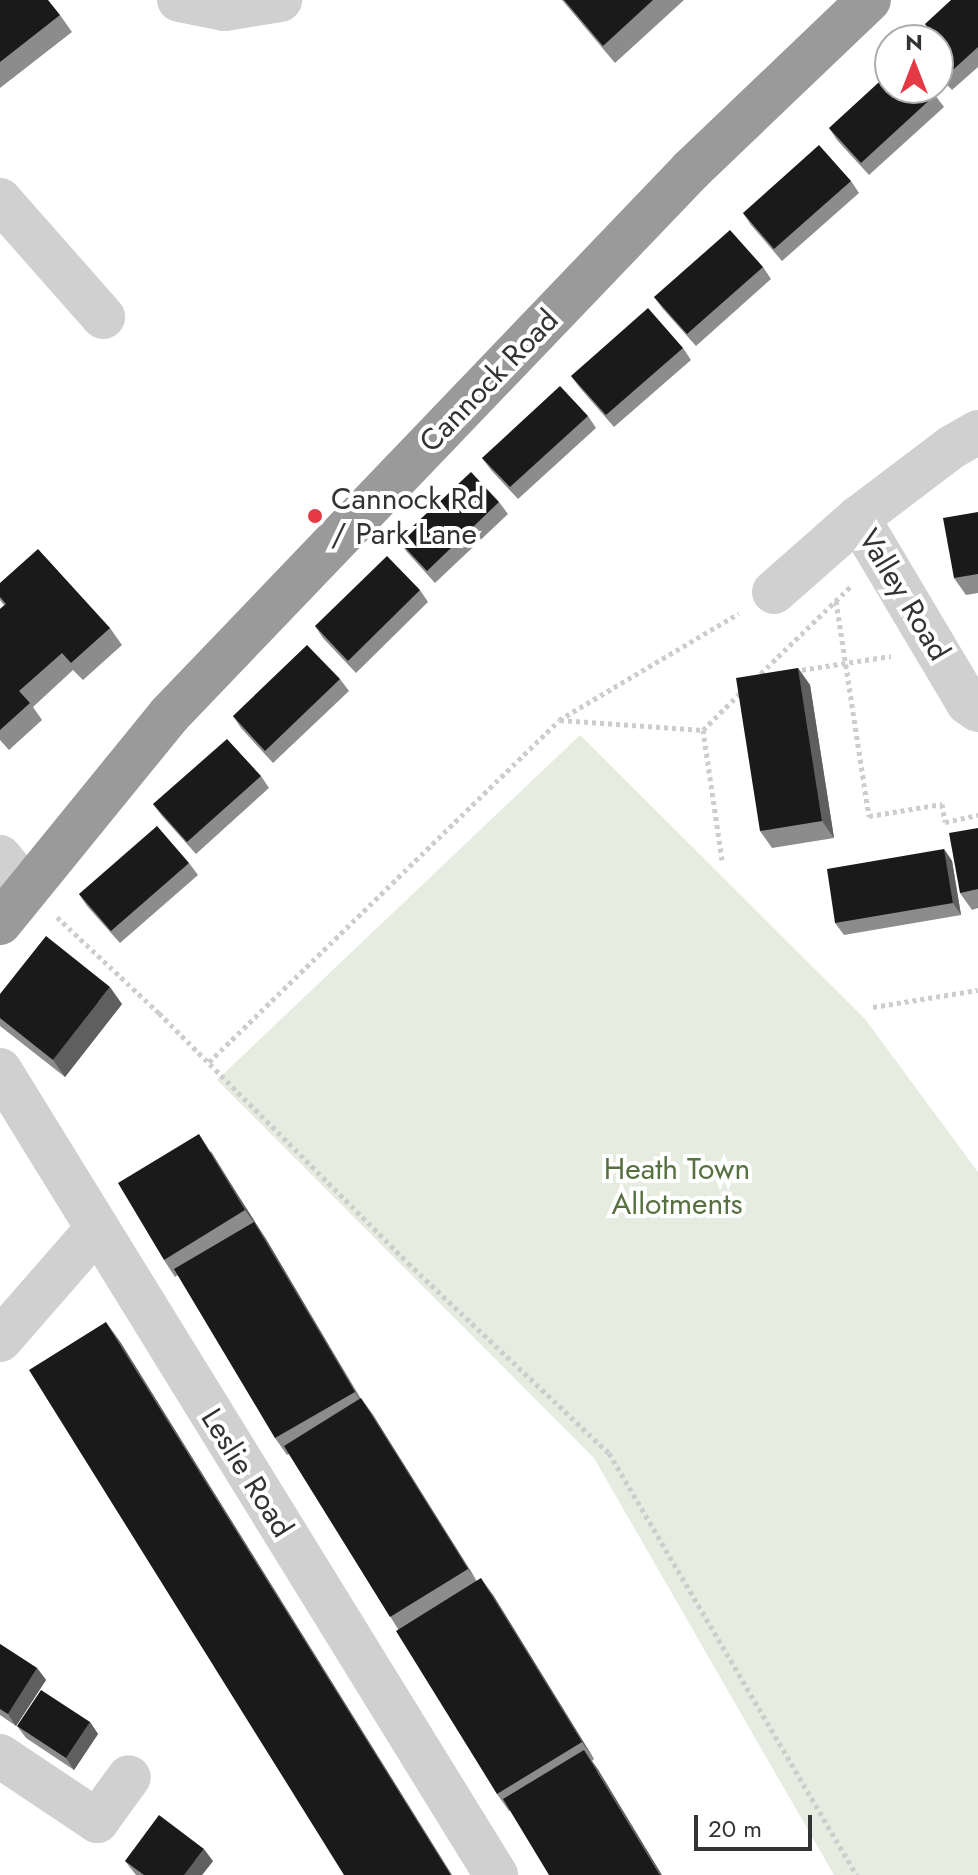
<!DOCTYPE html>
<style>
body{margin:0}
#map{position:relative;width:978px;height:1875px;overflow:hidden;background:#fff;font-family:Jost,sans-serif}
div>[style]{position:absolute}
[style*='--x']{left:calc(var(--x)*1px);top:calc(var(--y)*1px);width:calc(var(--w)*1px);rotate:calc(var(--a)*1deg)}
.green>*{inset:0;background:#e6ecdf}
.path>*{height:5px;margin-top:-2.5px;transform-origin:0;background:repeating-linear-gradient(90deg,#cdcdcd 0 4px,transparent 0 8px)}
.minor>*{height:44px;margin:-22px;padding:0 22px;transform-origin:22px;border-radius:22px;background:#d0d0d0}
.highway>*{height:44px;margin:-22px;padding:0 22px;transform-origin:22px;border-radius:22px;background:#9a9a9a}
.wall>*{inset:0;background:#8c8c8c}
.shaded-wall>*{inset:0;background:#5f5f5f}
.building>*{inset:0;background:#1a1a1a}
.dots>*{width:22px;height:22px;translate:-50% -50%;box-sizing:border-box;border:4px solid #fff;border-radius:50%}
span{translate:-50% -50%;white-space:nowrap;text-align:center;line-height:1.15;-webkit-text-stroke:8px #fff;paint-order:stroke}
.street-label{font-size:30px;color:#333}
.poi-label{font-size:30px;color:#333}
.left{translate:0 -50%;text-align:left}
.park-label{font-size:30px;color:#56703f}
.north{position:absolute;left:874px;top:24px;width:80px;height:80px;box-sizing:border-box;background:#fff;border:2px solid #adadad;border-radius:50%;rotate:0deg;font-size:22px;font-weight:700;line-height:32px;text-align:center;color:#333}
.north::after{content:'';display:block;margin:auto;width:28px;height:36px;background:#e63946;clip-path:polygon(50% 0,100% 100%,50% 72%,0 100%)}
.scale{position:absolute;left:694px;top:1815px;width:118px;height:36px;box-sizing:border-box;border:4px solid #333;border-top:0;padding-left:10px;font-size:24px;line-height:28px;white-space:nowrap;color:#333;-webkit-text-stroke:6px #fff;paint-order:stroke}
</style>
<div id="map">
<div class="green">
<div style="clip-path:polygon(580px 735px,865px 1019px,978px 1172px,978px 1875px,834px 1875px,594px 1458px,217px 1080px)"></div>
</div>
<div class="path">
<div style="--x:836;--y:601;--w:218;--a:81.3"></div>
<div style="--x:869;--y:816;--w:74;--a:-9.3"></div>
<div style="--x:942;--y:804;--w:18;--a:81"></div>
<div style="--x:945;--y:822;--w:34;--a:-12"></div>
<div style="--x:794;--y:671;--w:98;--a:-8.8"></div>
<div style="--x:755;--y:679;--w:134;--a:-44.1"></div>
<div style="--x:560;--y:720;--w:143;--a:4"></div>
<div style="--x:722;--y:860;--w:131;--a:-98.3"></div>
<div style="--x:703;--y:730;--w:55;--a:-45"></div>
<div style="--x:57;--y:917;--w:140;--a:43.3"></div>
<div style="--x:159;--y:1013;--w:353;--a:45.1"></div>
<div style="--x:408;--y:1263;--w:277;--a:43.4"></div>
<div style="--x:609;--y:1453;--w:489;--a:59.6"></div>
<div style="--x:873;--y:1007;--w:106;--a:-9.2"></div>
<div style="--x:209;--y:1062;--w:489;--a:-44.3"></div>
<div style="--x:559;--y:720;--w:209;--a:-30.7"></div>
</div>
<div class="minor">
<div style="--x:179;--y:0;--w:47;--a:11.1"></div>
<div style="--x:225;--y:9;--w:56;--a:-9.3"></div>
<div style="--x:0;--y:200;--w:156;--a:48.6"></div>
<div style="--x:858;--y:518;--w:215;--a:59.3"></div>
<div style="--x:968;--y:703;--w:12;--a:35"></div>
<div style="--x:774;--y:592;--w:112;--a:-41.4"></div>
<div style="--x:858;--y:518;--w:118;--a:-37.1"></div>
<div style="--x:952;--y:447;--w:30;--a:-30"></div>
<div style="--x:0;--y:857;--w:40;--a:51"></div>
<div style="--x:0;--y:1070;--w:946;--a:58.36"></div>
<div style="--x:0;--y:1340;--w:147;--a:-48.9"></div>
<div style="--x:0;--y:1756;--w:117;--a:33.8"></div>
<div style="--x:97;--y:1821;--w:54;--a:-54"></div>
</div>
<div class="highway">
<div style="--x:0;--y:923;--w:268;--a:-50.9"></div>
<div style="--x:169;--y:715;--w:755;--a:-46.23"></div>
<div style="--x:691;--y:170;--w:246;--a:-43.7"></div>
</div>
<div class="wall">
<div style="clip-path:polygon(0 0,60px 15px,72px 32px,0 88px)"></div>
<div style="clip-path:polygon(562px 0,684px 0,615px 63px)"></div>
<div style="clip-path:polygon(978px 0,978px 67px,952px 90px,938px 75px,938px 40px,931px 33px,925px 24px)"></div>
<div style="clip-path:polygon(935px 95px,944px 107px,869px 175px,837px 140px,829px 128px)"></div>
<div style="clip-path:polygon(851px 181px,859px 193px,782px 261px,751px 225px,743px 213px)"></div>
<div style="clip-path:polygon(763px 267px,771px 279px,696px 346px,663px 309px,654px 297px)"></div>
<div style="clip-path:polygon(683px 348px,691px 360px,614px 427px,580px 388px,571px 376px)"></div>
<div style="clip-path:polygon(588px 416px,596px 428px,518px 499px,491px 470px,482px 458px)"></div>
<div style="clip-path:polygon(499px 502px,508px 514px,435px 583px,407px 552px,398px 540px)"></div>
<div style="clip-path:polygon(978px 512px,978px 593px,966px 595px,954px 578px)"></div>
<div style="clip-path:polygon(0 583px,110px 628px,122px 645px,83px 680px,73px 670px,33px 707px,42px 720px,9px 750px,0 740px,0 609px,4px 605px,0 600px)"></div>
<div style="clip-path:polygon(420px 590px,428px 602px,356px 673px,323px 638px,315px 626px)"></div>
<div style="clip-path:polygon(798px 668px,810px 685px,834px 838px,772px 848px,760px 831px)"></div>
<div style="clip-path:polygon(340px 679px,349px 691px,273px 763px,241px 728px,233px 716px)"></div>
<div style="clip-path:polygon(261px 776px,269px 788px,196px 854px,162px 816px,153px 804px)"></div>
<div style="clip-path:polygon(978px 828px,978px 908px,972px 910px,960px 893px)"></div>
<div style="clip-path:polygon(944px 849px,952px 861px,961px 915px,844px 935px,835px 923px)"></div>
<div style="clip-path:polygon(189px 863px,198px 875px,120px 943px,87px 906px,79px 894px)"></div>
<div style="clip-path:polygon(0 994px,122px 1004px,65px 1077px,0 1026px)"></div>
<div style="clip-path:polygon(211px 1151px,254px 1222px,266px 1239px,361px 1399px,373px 1415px,476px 1581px,493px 1595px,594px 1759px,592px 1761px,599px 1771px,509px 1811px,497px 1794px,398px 1629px,289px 1454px,287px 1455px,275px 1438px,178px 1275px,175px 1277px,164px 1260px)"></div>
<div style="clip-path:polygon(0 1644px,37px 1668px,46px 1680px,16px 1726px,0 1715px)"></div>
<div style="clip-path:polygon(90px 1722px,98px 1734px,74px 1770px,26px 1738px,17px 1726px)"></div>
<div style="clip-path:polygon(125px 1861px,213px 1861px,202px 1875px,136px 1875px)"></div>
</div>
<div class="shaded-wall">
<div style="clip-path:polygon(798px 668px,810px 685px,834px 838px,822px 821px)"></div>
<div style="clip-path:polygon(944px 849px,952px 861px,961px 915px,953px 903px)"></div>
<div style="clip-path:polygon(110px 987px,122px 1004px,65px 1077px,53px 1060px)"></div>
<div style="clip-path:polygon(199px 1134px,266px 1239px,366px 1409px,355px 1392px,257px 1227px,245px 1210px)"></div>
<div style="clip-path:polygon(106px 1322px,121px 1343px,452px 1875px,451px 1875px)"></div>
<div style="clip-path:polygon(361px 1398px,373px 1415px,480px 1586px,468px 1569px)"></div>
<div style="clip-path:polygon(481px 1578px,493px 1595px,594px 1759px,582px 1742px)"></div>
<div style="clip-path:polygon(37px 1668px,46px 1680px,16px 1726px,8px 1714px)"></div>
<div style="clip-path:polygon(90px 1722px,98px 1734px,74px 1770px,66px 1758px)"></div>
<div style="clip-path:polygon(584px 1750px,599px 1771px,662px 1875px,660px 1875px)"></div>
<div style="clip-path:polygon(204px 1849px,213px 1861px,202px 1875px,184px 1875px)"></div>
</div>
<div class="building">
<div style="clip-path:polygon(0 0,48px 0,60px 15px,0 62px)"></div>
<div style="clip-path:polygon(564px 0,653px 0,603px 46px)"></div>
<div style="clip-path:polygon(951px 0,978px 0,978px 47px,944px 78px,938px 72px,938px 40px,924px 40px,932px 32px,925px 24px)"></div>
<div style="clip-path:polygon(890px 72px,890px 88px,929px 88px,935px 95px,861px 163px,829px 128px)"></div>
<div style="clip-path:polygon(819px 145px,851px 181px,774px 249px,743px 213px)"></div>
<div style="clip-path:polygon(730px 230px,763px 267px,687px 334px,654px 297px)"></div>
<div style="clip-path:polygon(648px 308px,683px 348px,606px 415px,571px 376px)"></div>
<div style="clip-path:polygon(560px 386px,588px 416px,510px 487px,482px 458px)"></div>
<div style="clip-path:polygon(471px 472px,499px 502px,427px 571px,398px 540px)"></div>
<div style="clip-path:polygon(978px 512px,978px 574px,954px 578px,943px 518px)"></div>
<div style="clip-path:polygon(38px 549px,110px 628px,71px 663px,62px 653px,19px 691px,30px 703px,0 730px,0 609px,6px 604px,0 597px,0 583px)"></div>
<div style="clip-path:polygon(387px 556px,420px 590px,348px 661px,315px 626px)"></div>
<div style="clip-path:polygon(307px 645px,340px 679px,265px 751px,233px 716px)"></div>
<div style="clip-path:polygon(798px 668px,822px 821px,760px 831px,736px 678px)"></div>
<div style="clip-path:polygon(227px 739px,261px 776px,187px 842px,153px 804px)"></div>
<div style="clip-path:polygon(157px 826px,189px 863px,111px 931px,79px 894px)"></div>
<div style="clip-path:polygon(978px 828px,978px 889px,960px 893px,949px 833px)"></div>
<div style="clip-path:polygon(944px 849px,953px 903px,835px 923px,827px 869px)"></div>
<div style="clip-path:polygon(46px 936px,110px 987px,53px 1060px,0 1018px,0 994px)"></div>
<div style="clip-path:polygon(199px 1134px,245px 1210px,164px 1260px,118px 1183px)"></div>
<div style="clip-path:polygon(254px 1222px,355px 1392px,275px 1438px,174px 1269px)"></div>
<div style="clip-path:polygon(106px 1322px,451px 1875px,344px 1875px,29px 1370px)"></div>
<div style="clip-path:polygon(361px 1398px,468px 1569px,390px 1617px,284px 1446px)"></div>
<div style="clip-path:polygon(481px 1578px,582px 1742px,497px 1794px,396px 1631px)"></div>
<div style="clip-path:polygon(0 1644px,37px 1668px,8px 1714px,0 1709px)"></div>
<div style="clip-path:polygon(41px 1690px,90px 1722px,66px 1758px,17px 1726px)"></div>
<div style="clip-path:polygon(584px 1750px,660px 1875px,549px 1875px,503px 1799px)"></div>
<div style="clip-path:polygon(159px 1815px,204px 1849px,184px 1875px,144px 1875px,125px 1861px)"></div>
</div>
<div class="dots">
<div style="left:315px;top:516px;background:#e63946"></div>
</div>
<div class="street-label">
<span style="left:489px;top:381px;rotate:-46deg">Cannock Road</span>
<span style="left:904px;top:595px;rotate:59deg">Valley Road</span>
<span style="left:247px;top:1473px;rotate:58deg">Leslie Road</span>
</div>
<div class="poi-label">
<span class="left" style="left:331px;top:516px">Cannock Rd<br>/ Park Lane</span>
</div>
<div class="park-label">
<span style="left:677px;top:1186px">Heath Town<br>Allotments</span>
</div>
<div class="north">N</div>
<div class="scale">20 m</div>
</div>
